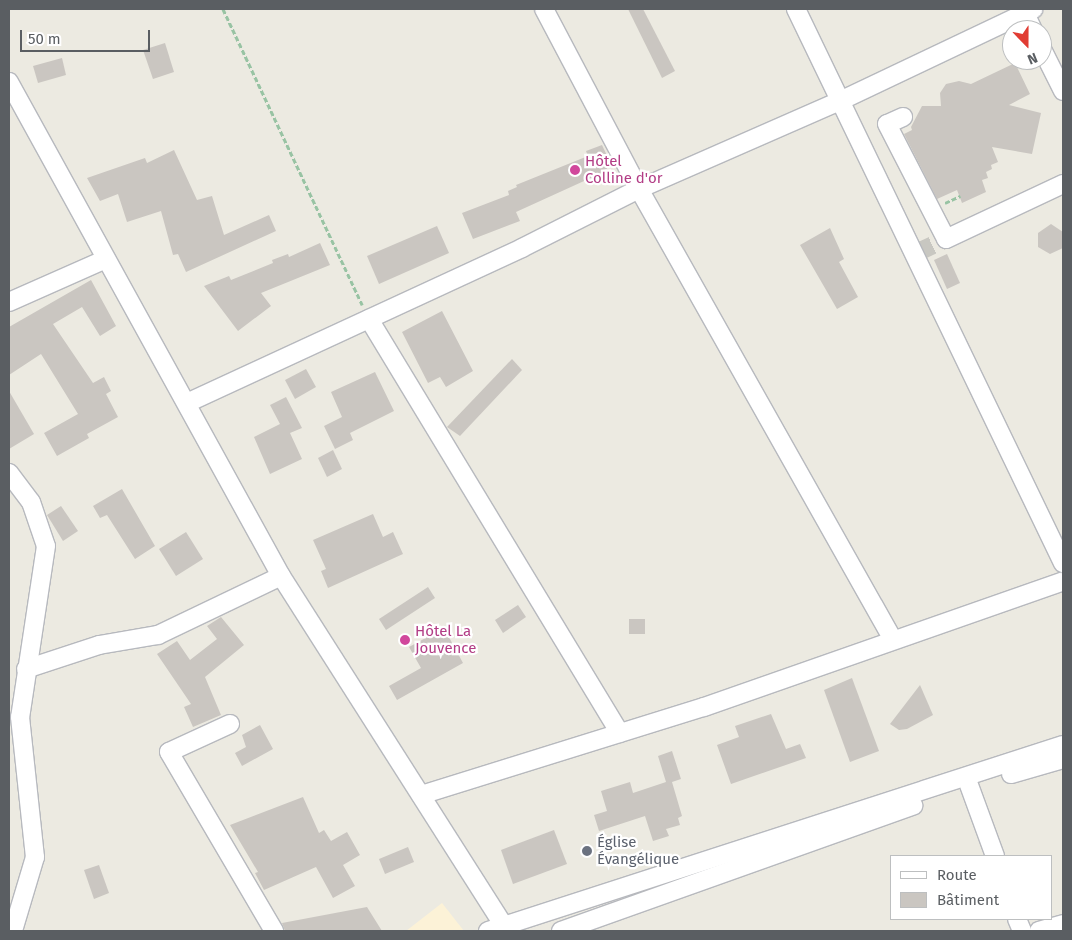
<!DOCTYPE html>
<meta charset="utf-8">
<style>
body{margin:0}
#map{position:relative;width:1072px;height:940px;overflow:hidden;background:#eceae1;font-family:"Fira Sans",sans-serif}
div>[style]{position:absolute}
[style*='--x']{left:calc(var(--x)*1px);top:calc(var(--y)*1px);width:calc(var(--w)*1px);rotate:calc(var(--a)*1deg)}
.commercial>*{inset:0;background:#fcf2d7}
.building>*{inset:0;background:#cac6c1}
.minor-tunnel>*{height:18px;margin-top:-9px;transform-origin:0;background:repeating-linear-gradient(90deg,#c8c7c1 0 18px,transparent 0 27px)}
.path>*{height:3px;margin-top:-1.5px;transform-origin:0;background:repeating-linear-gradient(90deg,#98c3a3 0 5px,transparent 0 7.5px)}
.roads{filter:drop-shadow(1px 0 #b7b9be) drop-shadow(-1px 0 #b7b9be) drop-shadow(0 1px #b7b9be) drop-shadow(0 -1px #b7b9be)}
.minor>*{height:18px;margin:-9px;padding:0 9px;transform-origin:9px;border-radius:9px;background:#fff}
.dots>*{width:14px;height:14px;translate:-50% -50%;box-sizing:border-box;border:2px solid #fff;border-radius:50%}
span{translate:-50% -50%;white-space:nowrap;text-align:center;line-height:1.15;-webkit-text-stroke:4.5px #fff;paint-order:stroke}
.hotel-label{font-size:15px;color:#b23c85}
.left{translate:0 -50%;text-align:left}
.worship-label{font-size:15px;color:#5b616d}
.frame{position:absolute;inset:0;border:10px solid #5a5e62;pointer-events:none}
.legend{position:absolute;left:890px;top:855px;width:162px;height:65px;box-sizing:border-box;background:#fff;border:1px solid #bdbfc0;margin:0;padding:6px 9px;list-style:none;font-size:15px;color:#5a5e62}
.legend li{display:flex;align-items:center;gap:10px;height:25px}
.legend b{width:25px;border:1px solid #bdbfc0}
.north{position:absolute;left:1002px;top:20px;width:50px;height:50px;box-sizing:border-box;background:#fff;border:1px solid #bdbfc0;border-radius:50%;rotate:158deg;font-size:14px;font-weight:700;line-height:20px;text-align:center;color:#5a5e62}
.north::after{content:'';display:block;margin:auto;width:18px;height:22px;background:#e13c33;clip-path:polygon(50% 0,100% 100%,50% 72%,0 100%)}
.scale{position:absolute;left:20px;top:30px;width:130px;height:22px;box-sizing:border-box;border:2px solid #5a5e62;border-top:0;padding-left:6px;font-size:15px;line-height:18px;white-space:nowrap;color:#5a5e62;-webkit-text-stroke:4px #fff;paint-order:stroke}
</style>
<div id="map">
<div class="commercial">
<div style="clip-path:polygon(442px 903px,464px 931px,406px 931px)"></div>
</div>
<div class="building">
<div style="clip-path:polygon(628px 9px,643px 9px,675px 71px,662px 78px)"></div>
<div style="clip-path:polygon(165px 43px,174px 72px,153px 79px,143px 50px)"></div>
<div style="clip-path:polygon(62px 58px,66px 75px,38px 83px,33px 66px)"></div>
<div style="clip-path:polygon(1015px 63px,1030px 94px,1009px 105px,1041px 113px,1032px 154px,992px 147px,998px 162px,991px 165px,992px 169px,986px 172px,988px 178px,982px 180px,986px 192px,962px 203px,957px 190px,937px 199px,904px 134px,912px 130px,911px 127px,922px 106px,941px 106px,940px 93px,946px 84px,959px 81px,971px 84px)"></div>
<div style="clip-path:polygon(602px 145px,610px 162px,606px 171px,516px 212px,520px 221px,473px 239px,462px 213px,509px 195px,508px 191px,517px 187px,516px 185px,588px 156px,586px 151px)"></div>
<div style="clip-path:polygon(174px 150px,197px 200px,212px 196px,224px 235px,269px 215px,276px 231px,186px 272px,178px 254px,173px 255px,161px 211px,127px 222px,118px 194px,100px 201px,87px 178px,145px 158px,147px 163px)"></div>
<div style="clip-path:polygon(1051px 224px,1063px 232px,1063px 248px,1050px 254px,1038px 247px,1038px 233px)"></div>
<div style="clip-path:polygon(437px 226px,449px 253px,379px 284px,367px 256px)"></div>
<div style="clip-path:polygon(830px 228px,844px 259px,839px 262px,858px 297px,837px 309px,800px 245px)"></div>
<div style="clip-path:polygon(320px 243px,330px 265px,261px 293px,271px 306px,238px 331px,204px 286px,229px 276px,231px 280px,273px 263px,272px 260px,288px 254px,289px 257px)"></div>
<div style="clip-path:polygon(947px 254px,960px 283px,947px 289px,934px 260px)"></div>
<div style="clip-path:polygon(91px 280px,116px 326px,100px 336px,82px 307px,53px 324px,93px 383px,104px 377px,111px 391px,106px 394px,118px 417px,87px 434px,89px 438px,57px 456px,44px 433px,78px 414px,41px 354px,9px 375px,9px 327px)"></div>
<div style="clip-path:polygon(442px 311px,473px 371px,446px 387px,440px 377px,428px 383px,402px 332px)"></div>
<div style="clip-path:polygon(512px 359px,522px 370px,460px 436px,447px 427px)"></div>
<div style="clip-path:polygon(306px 369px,316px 387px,295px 399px,285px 380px)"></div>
<div style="clip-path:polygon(375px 372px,394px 411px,350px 433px,353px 440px,335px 449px,324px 426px,342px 417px,331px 392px)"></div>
<div style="clip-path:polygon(9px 391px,34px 434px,9px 449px)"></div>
<div style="clip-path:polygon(286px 397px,302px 428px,290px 433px,302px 459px,270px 474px,254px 437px,280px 424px,270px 405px)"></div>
<div style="clip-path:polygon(333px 450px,342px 469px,327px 477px,318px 458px)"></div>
<div style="clip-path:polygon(122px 489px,155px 546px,135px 559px,107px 515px,100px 518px,93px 506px)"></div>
<div style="clip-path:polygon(61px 506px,78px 531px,63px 541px,47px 515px)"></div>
<div style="clip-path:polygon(373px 514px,383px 537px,393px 532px,403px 554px,328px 588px,321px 571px,326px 569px,313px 540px)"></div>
<div style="clip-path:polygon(186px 532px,203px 559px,176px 576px,159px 549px)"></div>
<div style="clip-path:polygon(428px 587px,435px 598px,386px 630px,379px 619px)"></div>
<div style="clip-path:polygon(518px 605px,526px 617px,503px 633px,495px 620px)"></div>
<div style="clip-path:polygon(221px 617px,244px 645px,205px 677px,221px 715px,193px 727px,184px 707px,191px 704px,157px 654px,177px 641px,190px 660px,217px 639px,207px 626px)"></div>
<div style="clip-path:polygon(629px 619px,645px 619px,645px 634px,629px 634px)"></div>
<div style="clip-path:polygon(444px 628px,463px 663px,397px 700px,389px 686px,421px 668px,409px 647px)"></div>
<div style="clip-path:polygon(852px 678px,879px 751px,850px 762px,824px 690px)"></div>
<div style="clip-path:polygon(920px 685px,933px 715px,907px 729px,899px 730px,890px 724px)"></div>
<div style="clip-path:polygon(771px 714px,786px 749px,800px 744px,806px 758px,731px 784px,717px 745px,739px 737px,735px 726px)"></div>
<div style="clip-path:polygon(260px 725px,273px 749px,242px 766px,235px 753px,246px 747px,242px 735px)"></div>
<div style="clip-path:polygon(672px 751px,681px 779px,672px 782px,682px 816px,678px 818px,680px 825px,666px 829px,669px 836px,653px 841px,645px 816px,599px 831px,594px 815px,607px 811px,601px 791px,630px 782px,633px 793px,666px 782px,658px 756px)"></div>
<div style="clip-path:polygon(303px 797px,319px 833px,324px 830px,331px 841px,347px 832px,360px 855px,343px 865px,355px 886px,333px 898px,316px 867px,264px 890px,255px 873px,258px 872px,230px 825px)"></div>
<div style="clip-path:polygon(554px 830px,567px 864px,513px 884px,501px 850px)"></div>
<div style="clip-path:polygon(408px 847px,414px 862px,385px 874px,379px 859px)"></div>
<div style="clip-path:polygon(99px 865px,109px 893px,94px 899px,84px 870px)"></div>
<div style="clip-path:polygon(367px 907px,382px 931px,285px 931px,282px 923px)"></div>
</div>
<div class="minor-tunnel">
<div style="--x:916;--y:253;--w:33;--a:-25"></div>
</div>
<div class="path">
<div style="--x:223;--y:9;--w:327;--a:64.8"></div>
<div style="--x:945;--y:203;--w:17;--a:-25"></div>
</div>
<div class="roads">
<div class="minor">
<div style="--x:544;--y:9;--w:204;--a:62.2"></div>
<div style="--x:639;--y:189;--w:515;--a:60.6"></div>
<div style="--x:796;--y:9;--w:615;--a:64.27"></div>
<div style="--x:1025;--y:13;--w:19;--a:65"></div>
<div style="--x:1042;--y:49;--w:47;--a:63.4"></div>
<div style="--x:9;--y:82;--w:564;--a:61.16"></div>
<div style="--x:281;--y:576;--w:421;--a:57.5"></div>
<div style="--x:903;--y:117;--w:17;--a:156"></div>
<div style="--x:887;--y:124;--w:129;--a:62.8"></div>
<div style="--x:946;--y:239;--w:129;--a:-25.2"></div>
<div style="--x:9;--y:302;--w:104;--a:-23.9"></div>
<div style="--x:369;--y:319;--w:484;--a:58.8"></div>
<div style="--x:187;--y:403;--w:369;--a:-24.8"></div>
<div style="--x:522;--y:248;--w:131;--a:-26.8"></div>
<div style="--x:639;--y:189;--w:222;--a:-23.7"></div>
<div style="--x:842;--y:100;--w:212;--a:-25.4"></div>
<div style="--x:9;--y:473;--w:36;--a:53"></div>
<div style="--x:31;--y:502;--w:46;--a:71.2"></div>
<div style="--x:46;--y:546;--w:173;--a:98.6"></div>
<div style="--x:20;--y:717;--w:141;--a:83.9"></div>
<div style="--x:35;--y:857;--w:77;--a:106.6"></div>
<div style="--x:26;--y:669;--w:77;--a:-18.2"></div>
<div style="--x:99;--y:645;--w:60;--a:-9.6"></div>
<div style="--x:158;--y:635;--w:136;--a:-25.6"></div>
<div style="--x:230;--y:724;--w:67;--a:155.3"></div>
<div style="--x:169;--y:752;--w:208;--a:59.6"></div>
<div style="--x:1011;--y:774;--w:54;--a:-16.1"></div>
<div style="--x:969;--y:785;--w:76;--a:69.9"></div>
<div style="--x:421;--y:795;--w:296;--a:-17.3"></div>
<div style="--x:704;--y:707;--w:380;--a:-19.3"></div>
<div style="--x:1017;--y:919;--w:13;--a:67"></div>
<div style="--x:488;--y:931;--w:604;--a:-17.93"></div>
<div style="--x:561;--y:931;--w:374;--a:-19.6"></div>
<div style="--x:1039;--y:931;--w:25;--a:-16"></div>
</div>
</div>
<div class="dots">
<div style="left:575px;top:170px;background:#d1479c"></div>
<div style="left:405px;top:640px;background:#d1479c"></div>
<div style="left:587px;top:851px;background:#6b7280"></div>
</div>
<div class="hotel-label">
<span class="left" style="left:585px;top:170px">Hôtel<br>Colline d'or</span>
<span class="left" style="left:415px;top:640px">Hôtel La<br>Jouvence</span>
</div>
<div class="worship-label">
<span class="left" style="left:597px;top:851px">Église<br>Évangélique</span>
</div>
<div class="frame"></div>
<ul class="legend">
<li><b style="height:6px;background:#fff"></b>Route</li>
<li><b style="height:14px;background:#cac6c1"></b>Bâtiment</li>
</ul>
<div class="north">N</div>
<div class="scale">50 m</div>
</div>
